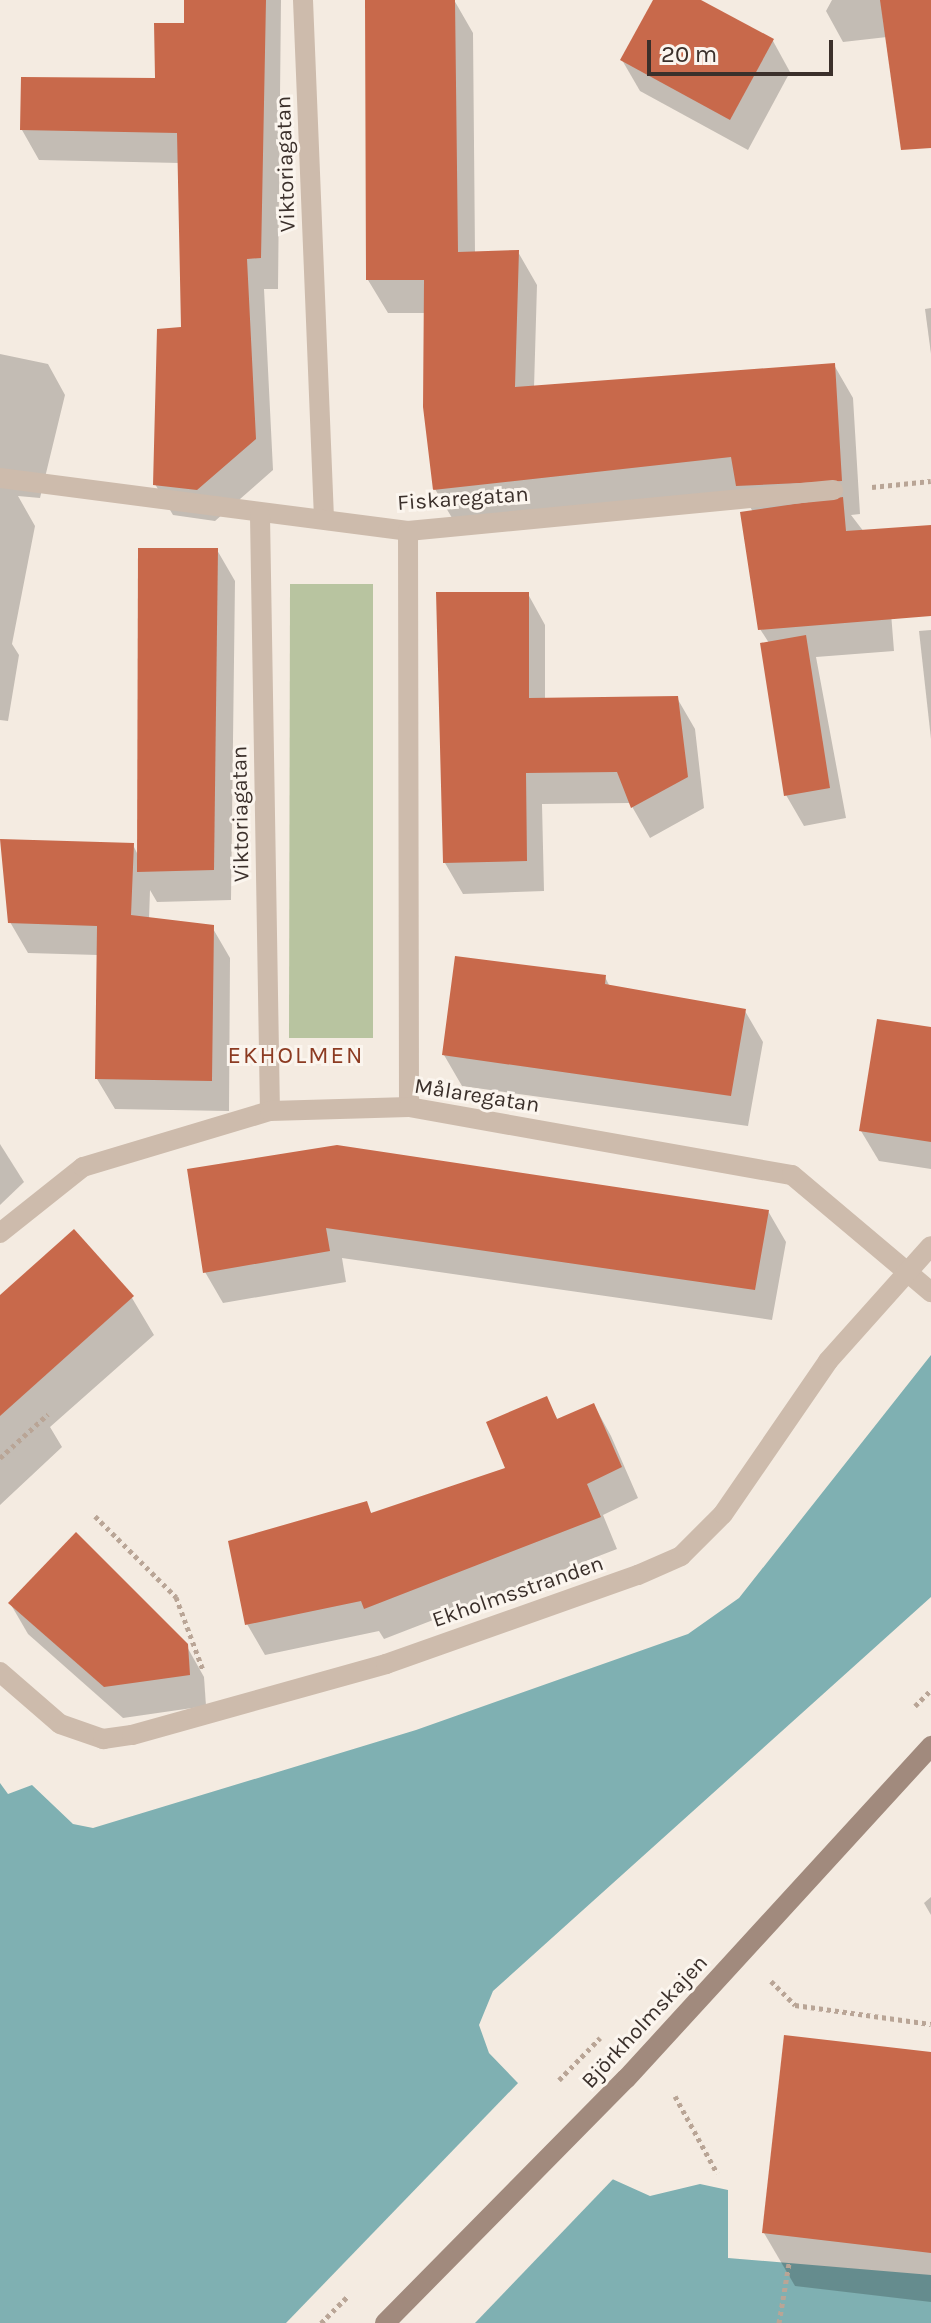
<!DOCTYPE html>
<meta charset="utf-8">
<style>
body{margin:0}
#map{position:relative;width:931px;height:2323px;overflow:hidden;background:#f4ebe1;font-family:Karla,sans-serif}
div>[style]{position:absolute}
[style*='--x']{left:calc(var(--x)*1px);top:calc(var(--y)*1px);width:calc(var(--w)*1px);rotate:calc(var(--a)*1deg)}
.green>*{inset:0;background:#b8c4a0}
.water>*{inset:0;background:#7fb0b2}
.pier>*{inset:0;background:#f4ebe1}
.shadow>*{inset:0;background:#0003}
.building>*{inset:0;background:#c8694b}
.path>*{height:5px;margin-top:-2.5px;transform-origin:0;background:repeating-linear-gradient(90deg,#b9a596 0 4px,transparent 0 8px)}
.street>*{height:20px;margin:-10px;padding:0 10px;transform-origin:10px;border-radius:10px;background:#cdbbac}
.secondary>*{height:20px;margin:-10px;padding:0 10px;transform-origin:10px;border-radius:10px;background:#a18a7d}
span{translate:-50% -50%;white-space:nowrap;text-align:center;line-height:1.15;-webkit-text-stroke:6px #fbf5ee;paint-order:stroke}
.street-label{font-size:22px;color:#3b302b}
.neighbourhood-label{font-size:24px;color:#8c3b22;letter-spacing:2px}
.scale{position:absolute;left:647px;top:40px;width:186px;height:36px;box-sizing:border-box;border:4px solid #3b302b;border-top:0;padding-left:10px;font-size:24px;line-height:28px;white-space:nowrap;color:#3b302b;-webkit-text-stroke:6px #fbf5ee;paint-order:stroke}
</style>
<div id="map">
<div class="green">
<div style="clip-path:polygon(290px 584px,373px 584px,373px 1038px,289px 1038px)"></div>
</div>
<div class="water">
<div style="clip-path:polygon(931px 1355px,931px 1597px,493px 1991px,479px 2025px,489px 2053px,610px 2178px,650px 2196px,700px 2184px,728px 2190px,728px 2258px,931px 2275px,931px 2323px,0 2323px,0 1783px,8px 1794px,32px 1785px,73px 1824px,93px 1828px,416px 1730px,688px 1634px,739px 1598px)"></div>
</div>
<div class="pier">
<div style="clip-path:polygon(520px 2081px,616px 2176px,475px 2323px,286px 2323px)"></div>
</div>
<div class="shadow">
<div style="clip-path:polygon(184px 0,281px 0,278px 289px,264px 289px,273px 470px,215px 521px,173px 515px,155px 484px,183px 329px,180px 163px,39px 160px,22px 130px,157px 80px,185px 25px)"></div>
<div style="clip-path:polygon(454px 0,473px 33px,475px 254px,518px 252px,537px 285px,534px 388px,834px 365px,853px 398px,860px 514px,851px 515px,887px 562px,894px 651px,816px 657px,846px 818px,804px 826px,786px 795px,769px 643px,760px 629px,753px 512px,741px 491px,455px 523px,435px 489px,426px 313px,388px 313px,368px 280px)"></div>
<div style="clip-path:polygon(655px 0,697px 0,773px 41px,790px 72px,748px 150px,640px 91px,622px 60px)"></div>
<div style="clip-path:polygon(832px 0,931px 0,931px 95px,887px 37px,843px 42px,826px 11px)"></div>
<div style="clip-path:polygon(931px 308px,931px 354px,925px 309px)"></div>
<div style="clip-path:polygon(0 354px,48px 364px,65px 395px,40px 498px,18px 496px,35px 526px,12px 644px,19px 655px,8px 721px,0 720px)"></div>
<div style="clip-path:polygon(217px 550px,235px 581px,231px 900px,157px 902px,150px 890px,149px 919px,212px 927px,230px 958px,229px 1111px,115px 1109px,97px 1079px,98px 955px,28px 953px,10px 922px,133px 845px,139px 857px)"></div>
<div style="clip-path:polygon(528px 594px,545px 625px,545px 700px,677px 698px,695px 729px,704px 808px,650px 838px,630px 803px,542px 804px,544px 891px,463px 894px,445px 863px)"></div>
<div style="clip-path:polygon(931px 630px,931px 739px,919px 631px)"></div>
<div style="clip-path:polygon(605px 977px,610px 987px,745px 1011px,763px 1042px,748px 1126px,462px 1086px,444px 1055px)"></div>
<div style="clip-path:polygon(931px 1029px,931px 1169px,879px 1161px,861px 1131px)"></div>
<div style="clip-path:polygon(0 1144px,24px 1182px,0 1205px)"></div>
<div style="clip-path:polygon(189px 1171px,768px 1211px,786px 1242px,772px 1320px,342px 1258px,346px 1282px,223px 1303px,205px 1272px)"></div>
<div style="clip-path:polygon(74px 1232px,132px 1298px,154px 1335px,50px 1427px,62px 1447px,0 1505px,0 1299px)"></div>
<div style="clip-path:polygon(546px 1399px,558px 1420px,594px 1405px,611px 1436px,638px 1498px,603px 1515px,617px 1549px,384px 1639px,379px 1631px,265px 1655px,247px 1624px,366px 1504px,372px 1515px,507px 1469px)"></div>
<div style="clip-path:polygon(10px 1603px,186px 1645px,204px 1677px,206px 1706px,123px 1718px,28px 1634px)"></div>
<div style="clip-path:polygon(931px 1897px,931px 1915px,924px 1903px)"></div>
<div style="clip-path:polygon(931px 2054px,931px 2302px,795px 2286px,764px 2233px)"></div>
</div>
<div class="building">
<div style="clip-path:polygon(184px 0,266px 0,261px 258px,247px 259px,256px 439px,197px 490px,153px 485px,157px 329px,181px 327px,177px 133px,20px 130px,21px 77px,155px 78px,154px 23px,184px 23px)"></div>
<div style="clip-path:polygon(365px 0,455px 0,458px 252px,519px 250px,515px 387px,835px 363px,842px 481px,736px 486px,731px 457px,433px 490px,423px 407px,424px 280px,366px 280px)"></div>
<div style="clip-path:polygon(653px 0,701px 0,774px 39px,730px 120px,620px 60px)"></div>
<div style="clip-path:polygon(880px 0,931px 0,931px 148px,901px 150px)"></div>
<div style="clip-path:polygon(843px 497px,846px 531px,931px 525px,931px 616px,758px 630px,740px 512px)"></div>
<div style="clip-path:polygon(138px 548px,218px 548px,214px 870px,137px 872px)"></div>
<div style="clip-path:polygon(436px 592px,529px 592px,529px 698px,678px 696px,688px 777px,631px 808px,617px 772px,526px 773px,527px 861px,443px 863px)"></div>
<div style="clip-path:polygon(806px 635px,830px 788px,784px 796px,760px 643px)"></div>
<div style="clip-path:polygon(0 839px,134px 843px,131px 915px,214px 925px,212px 1081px,95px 1079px,97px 926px,8px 923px)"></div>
<div style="clip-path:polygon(455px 956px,606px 975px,605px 984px,746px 1009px,731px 1096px,442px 1055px)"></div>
<div style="clip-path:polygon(877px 1019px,931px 1027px,931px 1142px,859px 1131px)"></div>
<div style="clip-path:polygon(337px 1145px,769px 1210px,755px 1290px,326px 1228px,330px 1251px,203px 1273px,187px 1169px)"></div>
<div style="clip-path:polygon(74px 1229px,134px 1296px,0 1416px,0 1295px)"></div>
<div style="clip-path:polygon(547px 1396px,557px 1419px,594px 1403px,622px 1467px,587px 1484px,601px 1517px,364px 1609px,361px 1601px,245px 1625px,228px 1541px,367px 1501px,371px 1513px,505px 1468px,486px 1422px)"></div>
<div style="clip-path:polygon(76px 1532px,188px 1644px,190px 1675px,104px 1687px,8px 1603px)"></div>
<div style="clip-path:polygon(784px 2035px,931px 2052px,931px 2253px,762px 2233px)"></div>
</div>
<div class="path">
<div style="--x:872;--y:487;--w:59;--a:-5.8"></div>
<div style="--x:0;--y:1458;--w:65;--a:-42.5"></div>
<div style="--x:95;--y:1516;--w:115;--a:45"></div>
<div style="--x:176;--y:1597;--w:78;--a:69.7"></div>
<div style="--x:915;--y:1706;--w:23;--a:-45"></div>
<div style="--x:771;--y:1981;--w:34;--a:45"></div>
<div style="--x:795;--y:2005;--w:137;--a:8"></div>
<div style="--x:559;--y:2080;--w:59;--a:-45.7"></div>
<div style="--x:675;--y:2096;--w:88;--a:61.4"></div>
<div style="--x:321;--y:2323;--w:38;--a:-45"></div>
<div style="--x:779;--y:2323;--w:61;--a:-80.5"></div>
</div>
<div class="street">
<div style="--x:303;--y:0;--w:518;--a:87.68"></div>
<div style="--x:0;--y:478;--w:411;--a:7.4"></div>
<div style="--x:408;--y:531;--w:427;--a:-5.5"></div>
<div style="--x:260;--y:516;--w:595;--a:89.04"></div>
<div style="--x:408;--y:531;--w:576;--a:89.9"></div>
<div style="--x:0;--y:1233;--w:106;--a:-38.5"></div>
<div style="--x:83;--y:1167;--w:195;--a:-16.7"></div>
<div style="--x:270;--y:1111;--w:139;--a:-1.6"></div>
<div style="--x:409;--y:1107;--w:389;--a:10.1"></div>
<div style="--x:792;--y:1175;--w:182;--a:40.1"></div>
<div style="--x:0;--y:1672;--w:79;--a:40.9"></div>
<div style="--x:60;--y:1724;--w:46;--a:19.2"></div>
<div style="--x:103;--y:1739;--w:29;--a:-8"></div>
<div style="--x:132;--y:1735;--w:264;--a:-15.6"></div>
<div style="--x:386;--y:1664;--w:267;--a:-19.5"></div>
<div style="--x:638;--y:1575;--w:47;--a:-23.8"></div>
<div style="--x:681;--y:1556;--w:59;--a:-45"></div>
<div style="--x:723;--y:1514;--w:186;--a:-55.5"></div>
<div style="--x:828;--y:1361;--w:154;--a:-48.2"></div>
</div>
<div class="secondary">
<div style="--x:385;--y:2323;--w:343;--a:-45.4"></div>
<div style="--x:626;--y:2079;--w:452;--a:-47.5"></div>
</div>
<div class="street-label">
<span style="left:286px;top:164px;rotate:-92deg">Viktoriagatan</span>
<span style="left:463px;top:499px;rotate:-4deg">Fiskaregatan</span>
<span style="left:241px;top:814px;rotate:-91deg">Viktoriagatan</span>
<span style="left:477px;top:1096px;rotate:9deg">Målaregatan</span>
<span style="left:518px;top:1592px;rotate:-19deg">Ekholmsstranden</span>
<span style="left:645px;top:2022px;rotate:-47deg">Björkholmskajen</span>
</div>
<div class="neighbourhood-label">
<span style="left:296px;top:1056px">EKHOLMEN</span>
</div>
<div class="scale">20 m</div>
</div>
